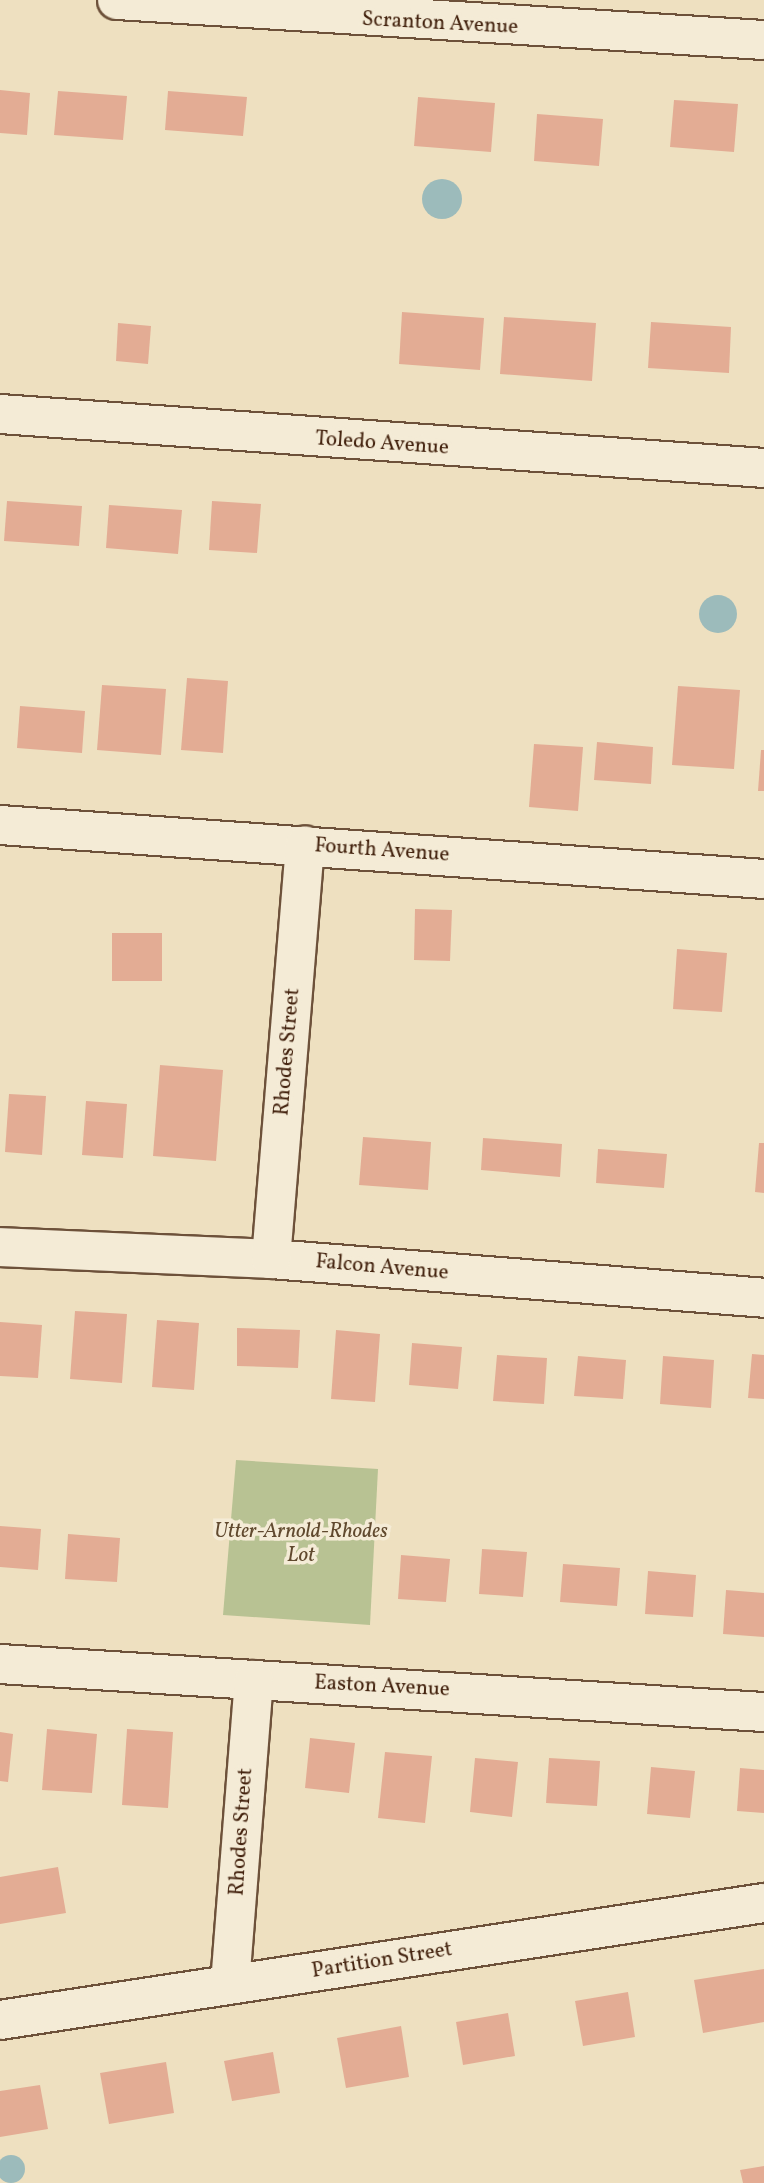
<!DOCTYPE html>
<style>
body{margin:0}
#map{position:relative;width:764px;height:2183px;overflow:hidden;background:#eee0c0;font-family:Vollkorn,serif}
div>[style]{position:absolute}
[style*='--x']{left:calc(var(--x)*1px);top:calc(var(--y)*1px);width:calc(var(--w)*1px);rotate:calc(var(--a)*1deg)}
.green>*{inset:0;background:#b8c293}
.water>*{inset:0;background:#9cbbbb}
.round{border-radius:50%}
.building>*{inset:0;background:#e3ac94}
.roads{filter:drop-shadow(2px 0 #6d513a) drop-shadow(-2px 0 #6d513a) drop-shadow(0 2px #6d513a) drop-shadow(0 -2px #6d513a)}
.minor>*{height:38px;margin:-19px;padding:0 19px;transform-origin:19px;border-radius:19px;background:#f4ebd6}
span{translate:-50% -50%;white-space:nowrap;text-align:center;line-height:1.15;-webkit-text-stroke:7px #f4ebd6;paint-order:stroke}
.street-label{font-size:21px;color:#42210d}
.park-label{font-size:21px;color:#60492e;font-style:italic}
</style>
<div id="map">
<div class="green">
<div style="clip-path:polygon(236px 1460px,378px 1469px,370px 1625px,223px 1615px)"></div>
</div>
<div class="water">
<div class="round" style="left:422px;top:179px;width:40px;height:40px"></div>
<div class="round" style="left:699px;top:595px;width:38px;height:38px"></div>
<div class="round" style="left:-3px;top:2155px;width:28px;height:28px"></div>
</div>
<div class="building">
<div style="clip-path:polygon(0 90px,30px 93px,27px 135px,0 133px)"></div>
<div style="clip-path:polygon(58px 91px,127px 96px,123px 140px,54px 135px)"></div>
<div style="clip-path:polygon(168px 91px,247px 97px,243px 136px,165px 130px)"></div>
<div style="clip-path:polygon(418px 97px,495px 103px,491px 152px,414px 146px)"></div>
<div style="clip-path:polygon(674px 100px,738px 104px,734px 152px,670px 147px)"></div>
<div style="clip-path:polygon(537px 114px,603px 119px,599px 166px,534px 161px)"></div>
<div style="clip-path:polygon(402px 312px,484px 318px,480px 370px,399px 364px)"></div>
<div style="clip-path:polygon(504px 317px,596px 323px,592px 381px,500px 374px)"></div>
<div style="clip-path:polygon(651px 322px,731px 327px,729px 373px,648px 368px)"></div>
<div style="clip-path:polygon(118px 323px,151px 326px,148px 364px,116px 361px)"></div>
<div style="clip-path:polygon(7px 501px,82px 506px,79px 546px,4px 541px)"></div>
<div style="clip-path:polygon(212px 501px,261px 504px,257px 553px,209px 550px)"></div>
<div style="clip-path:polygon(109px 505px,182px 510px,178px 554px,106px 548px)"></div>
<div style="clip-path:polygon(187px 678px,228px 681px,223px 753px,181px 750px)"></div>
<div style="clip-path:polygon(102px 685px,166px 689px,161px 755px,97px 750px)"></div>
<div style="clip-path:polygon(678px 686px,740px 690px,734px 769px,672px 765px)"></div>
<div style="clip-path:polygon(20px 706px,85px 711px,82px 753px,17px 748px)"></div>
<div style="clip-path:polygon(597px 742px,653px 747px,651px 784px,594px 780px)"></div>
<div style="clip-path:polygon(534px 744px,583px 747px,578px 811px,529px 807px)"></div>
<div style="clip-path:polygon(761px 750px,764px 750px,764px 791px,758px 791px)"></div>
<div style="clip-path:polygon(415px 909px,452px 910px,450px 961px,414px 960px)"></div>
<div style="clip-path:polygon(112px 933px,162px 933px,162px 981px,112px 981px)"></div>
<div style="clip-path:polygon(677px 949px,727px 953px,722px 1012px,673px 1009px)"></div>
<div style="clip-path:polygon(160px 1065px,223px 1070px,216px 1161px,153px 1156px)"></div>
<div style="clip-path:polygon(9px 1094px,46px 1096px,42px 1155px,5px 1152px)"></div>
<div style="clip-path:polygon(86px 1101px,127px 1104px,123px 1158px,82px 1155px)"></div>
<div style="clip-path:polygon(363px 1137px,431px 1142px,428px 1190px,359px 1185px)"></div>
<div style="clip-path:polygon(483px 1138px,562px 1144px,560px 1177px,481px 1170px)"></div>
<div style="clip-path:polygon(759px 1143px,764px 1143px,764px 1193px,755px 1192px)"></div>
<div style="clip-path:polygon(598px 1149px,667px 1154px,664px 1188px,596px 1183px)"></div>
<div style="clip-path:polygon(75px 1311px,127px 1314px,122px 1383px,70px 1379px)"></div>
<div style="clip-path:polygon(157px 1320px,199px 1323px,194px 1390px,152px 1387px)"></div>
<div style="clip-path:polygon(0 1322px,42px 1325px,38px 1378px,0 1376px)"></div>
<div style="clip-path:polygon(237px 1328px,300px 1330px,298px 1368px,237px 1366px)"></div>
<div style="clip-path:polygon(336px 1330px,380px 1334px,375px 1402px,331px 1399px)"></div>
<div style="clip-path:polygon(412px 1343px,462px 1347px,458px 1389px,409px 1385px)"></div>
<div style="clip-path:polygon(752px 1354px,764px 1355px,764px 1399px,748px 1398px)"></div>
<div style="clip-path:polygon(497px 1355px,547px 1358px,544px 1404px,493px 1401px)"></div>
<div style="clip-path:polygon(578px 1356px,626px 1360px,623px 1399px,574px 1396px)"></div>
<div style="clip-path:polygon(663px 1356px,714px 1360px,711px 1408px,660px 1404px)"></div>
<div style="clip-path:polygon(0 1526px,41px 1529px,38px 1570px,0 1567px)"></div>
<div style="clip-path:polygon(68px 1534px,120px 1538px,117px 1582px,65px 1579px)"></div>
<div style="clip-path:polygon(482px 1549px,527px 1552px,523px 1597px,479px 1594px)"></div>
<div style="clip-path:polygon(401px 1555px,450px 1559px,446px 1602px,398px 1599px)"></div>
<div style="clip-path:polygon(563px 1564px,620px 1568px,617px 1606px,560px 1602px)"></div>
<div style="clip-path:polygon(648px 1571px,696px 1575px,693px 1617px,645px 1614px)"></div>
<div style="clip-path:polygon(726px 1590px,764px 1593px,764px 1637px,723px 1634px)"></div>
<div style="clip-path:polygon(47px 1729px,97px 1734px,92px 1793px,42px 1790px)"></div>
<div style="clip-path:polygon(127px 1729px,173px 1732px,168px 1808px,122px 1805px)"></div>
<div style="clip-path:polygon(0 1732px,13px 1734px,8px 1782px,0 1781px)"></div>
<div style="clip-path:polygon(310px 1738px,355px 1743px,349px 1793px,305px 1788px)"></div>
<div style="clip-path:polygon(385px 1752px,432px 1756px,425px 1823px,378px 1818px)"></div>
<div style="clip-path:polygon(475px 1758px,518px 1762px,512px 1817px,470px 1812px)"></div>
<div style="clip-path:polygon(549px 1758px,600px 1761px,597px 1806px,546px 1803px)"></div>
<div style="clip-path:polygon(651px 1767px,695px 1771px,690px 1818px,647px 1814px)"></div>
<div style="clip-path:polygon(740px 1768px,764px 1770px,764px 1813px,737px 1811px)"></div>
<div style="clip-path:polygon(58px 1867px,66px 1913px,0 1924px,0 1877px)"></div>
<div style="clip-path:polygon(764px 1969px,764px 2022px,703px 2033px,694px 1980px)"></div>
<div style="clip-path:polygon(628px 1992px,635px 2037px,583px 2046px,575px 2001px)"></div>
<div style="clip-path:polygon(508px 2013px,515px 2056px,463px 2065px,456px 2022px)"></div>
<div style="clip-path:polygon(401px 2026px,409px 2077px,346px 2088px,337px 2038px)"></div>
<div style="clip-path:polygon(273px 2052px,280px 2093px,232px 2101px,224px 2061px)"></div>
<div style="clip-path:polygon(166px 2062px,174px 2113px,109px 2124px,100px 2073px)"></div>
<div style="clip-path:polygon(40px 2085px,48px 2129px,0 2137px,0 2091px)"></div>
<div style="clip-path:polygon(764px 2166px,764px 2183px,743px 2183px,740px 2170px)"></div>
</div>
<div class="roads">
<div class="minor">
<div style="--x:117;--y:0;--w:648;--a:3.54"></div>
<div style="--x:0;--y:414;--w:766;--a:4.04"></div>
<div style="--x:0;--y:825;--w:766;--a:4.04"></div>
<div style="--x:0;--y:1247;--w:271;--a:2.5"></div>
<div style="--x:271;--y:1259;--w:495;--a:4.5"></div>
<div style="--x:271;--y:1259;--w:415;--a:-85.3"></div>
<div style="--x:0;--y:1664;--w:766;--a:3.6"></div>
<div style="--x:230;--y:1984;--w:305;--a:-85.5"></div>
<div style="--x:0;--y:2020;--w:773;--a:-8.71"></div>
</div>
</div>
<div class="street-label">
<span style="left:440px;top:24px;rotate:3deg">Scranton Avenue</span>
<span style="left:382px;top:444px;rotate:4deg">Toledo Avenue</span>
<span style="left:382px;top:851px;rotate:4deg">Fourth Avenue</span>
<span style="left:288px;top:1052px;rotate:-85deg">Rhodes Street</span>
<span style="left:382px;top:1268px;rotate:5deg">Falcon Avenue</span>
<span style="left:382px;top:1687px;rotate:3deg">Easton Avenue</span>
<span style="left:242px;top:1832px;rotate:-86deg">Rhodes Street</span>
<span style="left:382px;top:1961px;rotate:-9deg">Partition Street</span>
</div>
<div class="park-label">
<span style="left:301px;top:1544px">Utter-Arnold-Rhodes<br>Lot</span>
</div>
</div>
